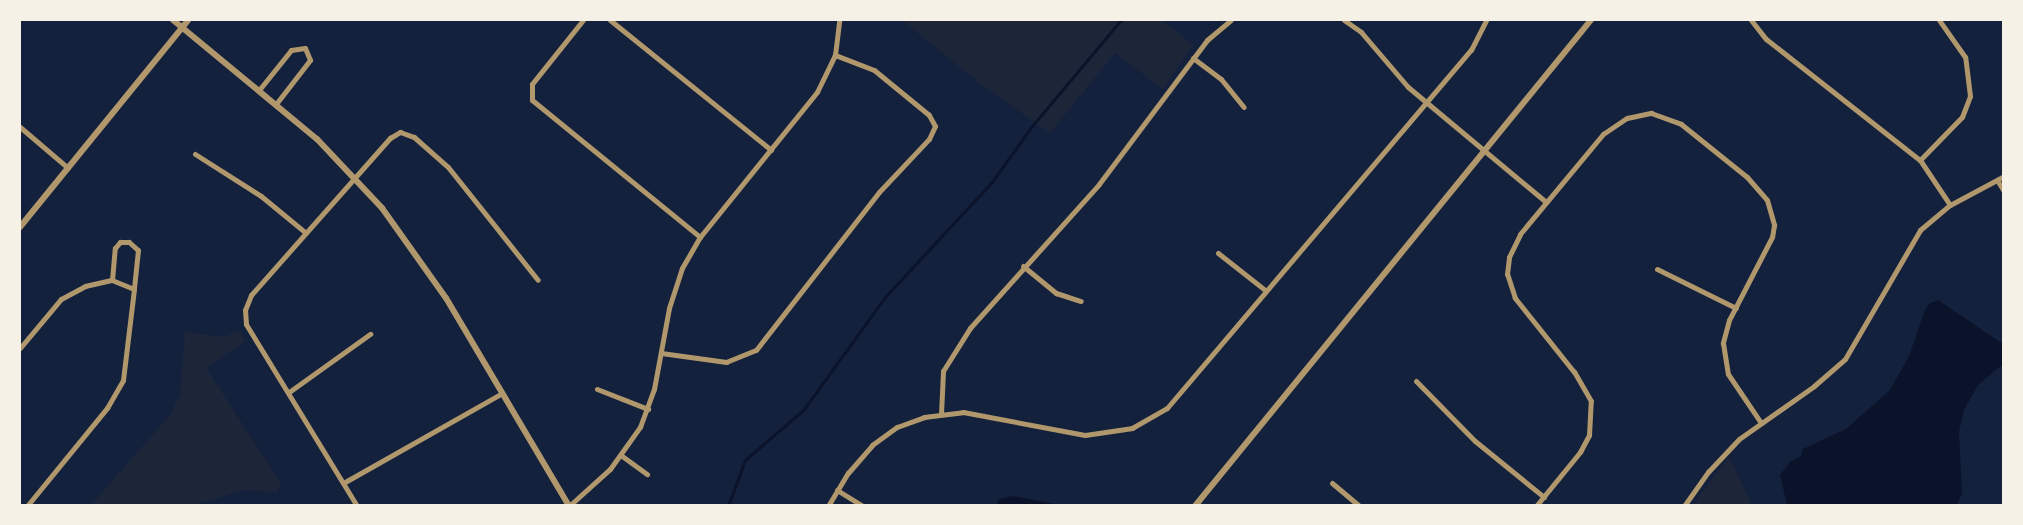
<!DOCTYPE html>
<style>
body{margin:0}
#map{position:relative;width:2023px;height:525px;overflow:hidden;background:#14213d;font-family:Literata,serif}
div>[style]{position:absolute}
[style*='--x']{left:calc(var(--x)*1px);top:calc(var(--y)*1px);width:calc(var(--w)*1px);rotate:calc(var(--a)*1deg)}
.green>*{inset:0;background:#1d2539}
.water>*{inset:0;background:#0b132b}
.stream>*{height:3px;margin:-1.5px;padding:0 1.5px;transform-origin:1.5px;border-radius:1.5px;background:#0b132b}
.minor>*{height:5px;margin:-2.5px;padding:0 2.5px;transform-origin:2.5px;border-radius:2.5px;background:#b1986c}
.tertiary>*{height:6px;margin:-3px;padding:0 3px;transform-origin:3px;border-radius:3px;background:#b1986c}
span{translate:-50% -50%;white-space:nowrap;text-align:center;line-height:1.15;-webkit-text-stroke:5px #f6f1e7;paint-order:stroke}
.frame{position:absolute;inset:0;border:21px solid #f6f1e7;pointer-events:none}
</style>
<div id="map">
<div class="green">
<div style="clip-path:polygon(902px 20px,1162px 20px,1193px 45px,1163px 89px,1115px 53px,1050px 133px,978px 82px)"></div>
<div style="clip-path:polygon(238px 329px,245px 341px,206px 368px,281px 483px,277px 492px,244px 490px,193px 505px,91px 505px,170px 415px,180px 395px,185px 332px,226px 337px)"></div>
<div style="clip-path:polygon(1729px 457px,1752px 505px,1693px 505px,1720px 468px)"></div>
</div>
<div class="water">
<div style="clip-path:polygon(1938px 300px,2003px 344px,2003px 364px,1978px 385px,1964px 410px,1959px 432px,1962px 493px,1957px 504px,1787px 505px,1780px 475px,1790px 462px,1801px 456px,1803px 449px,1846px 429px,1890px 390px,1909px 356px,1925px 310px,1930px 303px)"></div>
<div style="clip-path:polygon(1012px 496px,1045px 502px,1059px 505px,996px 505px,999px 499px)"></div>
</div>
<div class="stream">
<div style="--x:728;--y:506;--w:49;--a:-69.7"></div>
<div style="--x:745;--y:460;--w:78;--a:-40.8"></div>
<div style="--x:804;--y:409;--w:138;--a:-54.1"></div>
<div style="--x:885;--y:297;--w:156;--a:-47.1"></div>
<div style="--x:991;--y:183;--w:70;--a:-54.3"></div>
<div style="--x:1032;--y:126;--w:138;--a:-50"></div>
</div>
<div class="minor">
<div style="--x:583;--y:20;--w:82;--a:128.6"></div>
<div style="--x:532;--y:84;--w:16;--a:90"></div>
<div style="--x:532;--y:100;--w:217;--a:39.2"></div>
<div style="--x:610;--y:20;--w:207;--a:38.9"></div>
<div style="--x:1344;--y:20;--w:21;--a:35"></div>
<div style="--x:1361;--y:32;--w:72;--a:49.5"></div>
<div style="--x:1408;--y:87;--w:180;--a:39.8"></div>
<div style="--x:1751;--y:20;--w:24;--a:52"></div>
<div style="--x:1766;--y:39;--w:196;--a:38.2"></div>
<div style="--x:1920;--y:160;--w:54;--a:56.3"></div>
<div style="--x:1193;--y:58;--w:35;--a:37"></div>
<div style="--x:1221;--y:79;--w:36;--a:51"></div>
<div style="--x:259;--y:90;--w:51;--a:-51.3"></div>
<div style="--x:291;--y:50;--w:14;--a:-8"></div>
<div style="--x:305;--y:48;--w:13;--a:67"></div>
<div style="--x:310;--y:60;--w:56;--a:127.7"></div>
<div style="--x:20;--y:127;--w:63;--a:40.5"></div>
<div style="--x:195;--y:154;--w:78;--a:32.5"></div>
<div style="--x:261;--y:196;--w:58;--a:39.4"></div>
<div style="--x:1920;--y:160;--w:60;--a:-45.7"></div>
<div style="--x:1962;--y:117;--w:22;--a:-69"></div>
<div style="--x:1970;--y:96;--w:39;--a:-97"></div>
<div style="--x:1965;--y:57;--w:45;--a:-125.1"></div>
<div style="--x:1997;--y:180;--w:13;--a:58"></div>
<div style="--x:1218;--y:253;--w:60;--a:38.2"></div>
<div style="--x:1023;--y:266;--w:43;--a:39.3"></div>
<div style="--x:1056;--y:293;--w:26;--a:18"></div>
<div style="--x:1657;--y:269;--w:88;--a:26.3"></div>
<div style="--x:112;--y:280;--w:32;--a:-85"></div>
<div style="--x:115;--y:248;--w:8;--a:-50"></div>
<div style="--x:120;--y:242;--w:9;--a:0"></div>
<div style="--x:129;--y:242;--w:12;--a:42"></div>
<div style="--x:138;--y:250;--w:39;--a:96"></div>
<div style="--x:20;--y:348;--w:64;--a:-50.1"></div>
<div style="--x:61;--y:299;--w:27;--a:-28"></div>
<div style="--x:85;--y:286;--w:28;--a:-13"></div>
<div style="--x:661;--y:353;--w:66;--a:7.9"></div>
<div style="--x:726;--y:362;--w:32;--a:-22"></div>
<div style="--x:756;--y:350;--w:200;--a:-52.1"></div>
<div style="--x:879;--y:192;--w:73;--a:-46.7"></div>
<div style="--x:929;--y:139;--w:14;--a:-65"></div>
<div style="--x:935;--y:126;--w:13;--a:-119"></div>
<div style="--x:929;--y:115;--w:71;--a:-140.7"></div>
<div style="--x:874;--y:70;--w:42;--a:-159"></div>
<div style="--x:1416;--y:381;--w:84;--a:45.5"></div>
<div style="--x:1475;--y:441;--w:89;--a:39.1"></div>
<div style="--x:597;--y:389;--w:55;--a:21.4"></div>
<div style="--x:289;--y:392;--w:100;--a:-35.6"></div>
<div style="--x:941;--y:414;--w:43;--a:-87.3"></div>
<div style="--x:943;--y:371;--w:51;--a:-57.9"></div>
<div style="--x:970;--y:328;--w:193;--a:-48.1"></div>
<div style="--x:1099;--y:184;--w:180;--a:-53.1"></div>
<div style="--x:1207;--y:40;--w:31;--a:-40"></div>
<div style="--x:622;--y:456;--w:31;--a:36"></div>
<div style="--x:345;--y:482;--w:180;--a:-29.5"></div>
<div style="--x:1332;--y:483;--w:35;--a:40"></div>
<div style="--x:837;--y:490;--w:31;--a:32"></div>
<div style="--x:27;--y:506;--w:127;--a:-50.8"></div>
<div style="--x:107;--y:408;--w:32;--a:-60"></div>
<div style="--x:123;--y:380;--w:92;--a:-83.1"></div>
<div style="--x:134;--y:289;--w:24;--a:-158"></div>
<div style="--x:357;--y:506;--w:213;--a:-121.4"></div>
<div style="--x:246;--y:324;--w:14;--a:-94"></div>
<div style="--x:245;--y:310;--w:16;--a:-68"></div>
<div style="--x:251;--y:295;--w:210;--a:-48.5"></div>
<div style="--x:390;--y:138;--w:12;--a:-31"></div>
<div style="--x:400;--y:132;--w:15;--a:20"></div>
<div style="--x:414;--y:137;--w:45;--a:41.4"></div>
<div style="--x:448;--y:167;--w:144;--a:51.5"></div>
<div style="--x:569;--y:506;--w:55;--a:-42.1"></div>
<div style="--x:610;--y:469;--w:52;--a:-54.5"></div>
<div style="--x:640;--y:427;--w:40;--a:-69.8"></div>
<div style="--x:654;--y:389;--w:82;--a:-79.5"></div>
<div style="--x:669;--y:308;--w:42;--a:-72"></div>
<div style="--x:682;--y:268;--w:36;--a:-60"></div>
<div style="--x:700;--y:237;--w:186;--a:-51.1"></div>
<div style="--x:817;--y:92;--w:41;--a:-64.1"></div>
<div style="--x:835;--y:55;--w:35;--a:-83"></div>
<div style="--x:828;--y:506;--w:39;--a:-59"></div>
<div style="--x:848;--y:473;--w:37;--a:-49"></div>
<div style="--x:872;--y:445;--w:31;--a:-36"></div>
<div style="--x:897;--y:427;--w:29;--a:-20"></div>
<div style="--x:924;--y:417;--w:39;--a:-7"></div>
<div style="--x:963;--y:412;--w:124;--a:10.7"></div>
<div style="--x:1085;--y:435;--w:48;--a:-8.5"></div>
<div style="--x:1132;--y:428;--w:40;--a:-29.7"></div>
<div style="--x:1167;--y:408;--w:470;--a:-49.7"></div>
<div style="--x:1471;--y:50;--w:34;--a:-63"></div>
<div style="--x:1536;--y:506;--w:70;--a:-50.8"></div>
<div style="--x:1580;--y:452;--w:19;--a:-62"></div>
<div style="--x:1589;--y:435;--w:34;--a:-87"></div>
<div style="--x:1591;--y:401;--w:34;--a:-120"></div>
<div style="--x:1574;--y:372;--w:95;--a:-128.6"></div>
<div style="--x:1515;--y:298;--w:25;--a:-108"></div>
<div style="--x:1507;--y:274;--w:17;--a:-83"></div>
<div style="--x:1509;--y:257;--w:25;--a:-64"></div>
<div style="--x:1520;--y:234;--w:130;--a:-50.3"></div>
<div style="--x:1603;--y:134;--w:29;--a:-34"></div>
<div style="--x:1627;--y:118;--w:25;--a:-12"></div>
<div style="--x:1651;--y:113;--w:32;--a:20"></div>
<div style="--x:1681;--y:124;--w:85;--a:38.8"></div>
<div style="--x:1747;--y:177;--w:30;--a:49"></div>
<div style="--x:1767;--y:200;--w:26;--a:74"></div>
<div style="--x:1774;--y:225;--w:12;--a:99"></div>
<div style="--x:1772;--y:237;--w:93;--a:117.4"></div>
<div style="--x:1729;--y:320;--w:24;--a:105"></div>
<div style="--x:1723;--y:343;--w:31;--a:81"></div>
<div style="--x:1728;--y:374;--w:59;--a:56"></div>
<div style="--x:1684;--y:506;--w:42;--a:-54.8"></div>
<div style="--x:1708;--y:472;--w:45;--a:-46.8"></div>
<div style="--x:1739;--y:439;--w:92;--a:-35.2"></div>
<div style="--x:1814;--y:386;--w:41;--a:-41.1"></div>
<div style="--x:1845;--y:359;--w:149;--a:-59.8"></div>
<div style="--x:1920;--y:230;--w:39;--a:-40"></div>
<div style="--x:1950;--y:205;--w:61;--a:-28.2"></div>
</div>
<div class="tertiary">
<div style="--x:173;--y:20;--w:187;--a:39.6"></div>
<div style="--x:317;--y:139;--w:95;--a:46.7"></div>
<div style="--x:382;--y:208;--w:110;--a:54.6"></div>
<div style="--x:446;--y:298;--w:242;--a:59.4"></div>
<div style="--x:20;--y:227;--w:267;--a:-50.9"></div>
<div style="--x:1195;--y:506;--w:627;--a:-50.83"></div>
</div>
<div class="frame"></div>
</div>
